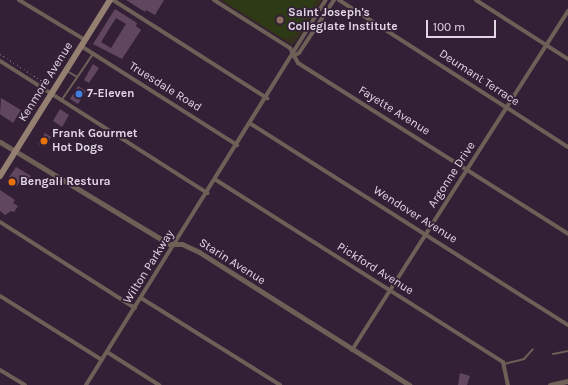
<!DOCTYPE html>
<style>
body{margin:0}
#map{position:relative;width:568px;height:385px;overflow:hidden;background:#332036;font-family:Karla,sans-serif}
div>[style]{position:absolute}
[style*='--x']{left:calc(var(--x)*1px);top:calc(var(--y)*1px);width:calc(var(--w)*1px);rotate:calc(var(--a)*1deg)}
.education>*{inset:0;background:#362f1e}
.green>*{inset:0;background:#2e3a15}
.building>*{inset:0;background:#60475e}
.path>*{height:1px;margin-top:-0.5px;transform-origin:0;background:repeating-linear-gradient(90deg,#807083 0 1px,transparent 0 4px)}
.service>*{height:2px;margin:-1px;padding:0 1px;transform-origin:1px;border-radius:1px;background:#6d6057}
.minor>*{height:4px;margin:-2px;padding:0 2px;transform-origin:2px;border-radius:2px;background:#6d6057}
.tertiary>*{height:5px;margin:-2.5px;padding:0 2.5px;transform-origin:2.5px;border-radius:2.5px;background:#6d6057}
.secondary>*{height:6px;margin:-3px;padding:0 3px;transform-origin:3px;border-radius:3px;background:#947f71}
.dots>*{width:11px;height:11px;translate:-50% -50%;box-sizing:border-box;border:2px solid #332036;border-radius:50%}
span{translate:-50% -50%;white-space:nowrap;text-align:center;line-height:1.15;-webkit-text-stroke:3.5px #332036;paint-order:stroke}
.poi-label{font-size:12px;color:#e1d4e3;font-weight:700}
.left{translate:0 -50%;text-align:left}
.street-label{font-size:12px;color:#e1d4e3}
.scale{position:absolute;left:426px;top:20px;width:70px;height:18px;box-sizing:border-box;border:2px solid #e1d4e3;border-top:0;padding-left:5px;font-size:12px;line-height:14px;white-space:nowrap;color:#e1d4e3;-webkit-text-stroke:3px #332036;paint-order:stroke}
</style>
<div id="map">
<div class="education">
<div style="clip-path:polygon(220px 0,322px 0,295px 43px,292px 45px)"></div>
</div>
<div class="green">
<div style="clip-path:polygon(223px 0,317px 0,294px 36px,284px 39px)"></div>
</div>
<div class="building">
<div style="clip-path:polygon(126px 0,164px 0,155px 15px,146px 10px,145px 12px)"></div>
<div style="clip-path:polygon(evenodd,115px 9px,137px 23px,136px 26px,141px 30px,122px 59px,93px 44px,115px 9px,116px 18px,126px 24px,111px 48px,101px 42px,116px 18px)"></div>
<div style="clip-path:polygon(93px 64px,99px 68px,89px 83px,84px 80px)"></div>
<div style="clip-path:polygon(78px 86px,86px 91px,78px 104px,70px 99px)"></div>
<div style="clip-path:polygon(1px 98px,21px 110px,13px 123px,0 114px)"></div>
<div style="clip-path:polygon(60px 109px,69px 115px,62px 127px,53px 121px)"></div>
<div style="clip-path:polygon(45px 133px,51px 137px,45px 147px,38px 144px)"></div>
<div style="clip-path:polygon(16px 167px,31px 176px,28px 180px,23px 177px,17px 186px,7px 180px)"></div>
<div style="clip-path:polygon(0 190px,15px 200px,13px 203px,18px 206px,14px 212px,11px 211px,5px 215px,0 211px)"></div>
<div style="clip-path:polygon(460px 373px,470px 376px,467px 385px,458px 385px)"></div>
</div>
<div class="path">
<div style="--x:0;--y:54;--w:59;--a:32.6"></div>
</div>
<div class="service">
<div style="--x:67;--y:71;--w:12;--a:31"></div>
<div style="--x:61;--y:101;--w:57;--a:-55.8"></div>
<div style="--x:553;--y:354;--w:15;--a:-11"></div>
<div style="--x:504;--y:364;--w:21;--a:-14"></div>
<div style="--x:524;--y:359;--w:13;--a:-48"></div>
</div>
<div class="minor">
<div style="--x:19;--y:0;--w:77;--a:31.2"></div>
<div style="--x:113;--y:0;--w:183;--a:32.5"></div>
<div style="--x:214;--y:0;--w:90;--a:32.3"></div>
<div style="--x:290;--y:48;--w:17;--a:62"></div>
<div style="--x:298;--y:63;--w:320;--a:32.3"></div>
<div style="--x:339;--y:0;--w:272;--a:32.7"></div>
<div style="--x:476;--y:0;--w:109;--a:32.7"></div>
<div style="--x:81;--y:46;--w:185;--a:32.4"></div>
<div style="--x:293;--y:56;--w:7;--a:-27"></div>
<div style="--x:299;--y:53;--w:64;--a:-56.6"></div>
<div style="--x:0;--y:61;--w:246;--a:32.5"></div>
<div style="--x:251;--y:124;--w:375;--a:32.4"></div>
<div style="--x:216;--y:180;--w:340;--a:32.4"></div>
<div style="--x:503;--y:362;--w:24;--a:78"></div>
<div style="--x:0;--y:222;--w:160;--a:32.5"></div>
<div style="--x:0;--y:296;--w:120;--a:32.1"></div>
<div style="--x:141;--y:298;--w:164;--a:32"></div>
<div style="--x:352;--y:350;--w:402;--a:-57.5"></div>
<div style="--x:107;--y:352;--w:62;--a:32.4"></div>
<div style="--x:0;--y:370;--w:29;--a:31"></div>
<div style="--x:86;--y:385;--w:454;--a:-58.1"></div>
</div>
<div class="tertiary">
<div style="--x:0;--y:142;--w:197;--a:31.1"></div>
<div style="--x:169;--y:244;--w:13;--a:0"></div>
<div style="--x:182;--y:244;--w:19;--a:25"></div>
<div style="--x:199;--y:252;--w:249;--a:32.3"></div>
<div style="--x:550;--y:385;--w:18;--a:-13"></div>
</div>
<div class="secondary">
<div style="--x:0;--y:176;--w:208;--a:-58"></div>
</div>
<div class="dots">
<div style="left:280px;top:20px;background:#8d6e63"></div>
<div style="left:79px;top:94px;background:#3f7fe0"></div>
<div style="left:44px;top:141px;background:#e8710a"></div>
<div style="left:12px;top:182px;background:#e8710a"></div>
</div>
<div class="poi-label">
<span class="left" style="left:288px;top:20px">Saint Joseph's<br>Collegiate Institute</span>
<span class="left" style="left:87px;top:94px">7-Eleven</span>
<span class="left" style="left:52px;top:141px">Frank Gourmet<br>Hot Dogs</span>
<span class="left" style="left:20px;top:182px">Bengali Restura</span>
</div>
<div class="street-label">
<span style="left:479px;top:78px;rotate:33deg">Deumant Terrace</span>
<span style="left:46px;top:82px;rotate:-58deg">Kenmore Avenue</span>
<span style="left:165px;top:87px;rotate:32deg">Truesdale Road</span>
<span style="left:394px;top:111px;rotate:32deg">Fayette Avenue</span>
<span style="left:452px;top:175px;rotate:-57deg">Argonne Drive</span>
<span style="left:415px;top:215px;rotate:32deg">Wendover Avenue</span>
<span style="left:232px;top:262px;rotate:32deg">Starin Avenue</span>
<span style="left:149px;top:267px;rotate:-58deg">Wilton Parkway</span>
<span style="left:375px;top:269px;rotate:32deg">Pickford Avenue</span>
</div>
<div class="scale">100 m</div>
</div>
